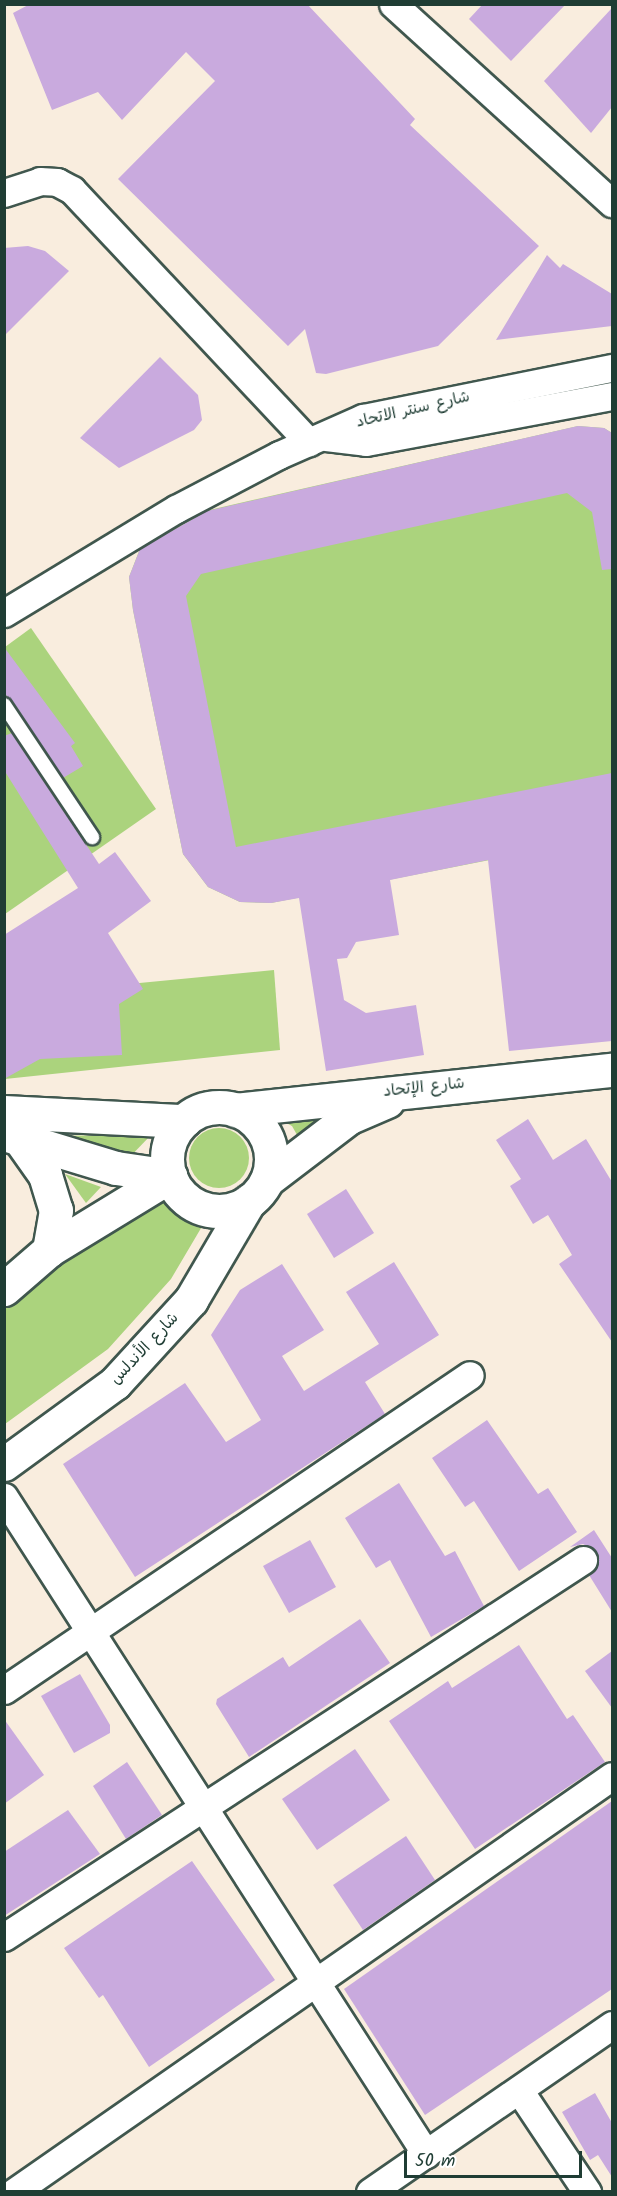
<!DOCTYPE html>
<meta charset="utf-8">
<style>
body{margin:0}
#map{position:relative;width:617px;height:2196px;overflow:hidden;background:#f9edde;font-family:Kalam,"Playpen Sans Arabic",sans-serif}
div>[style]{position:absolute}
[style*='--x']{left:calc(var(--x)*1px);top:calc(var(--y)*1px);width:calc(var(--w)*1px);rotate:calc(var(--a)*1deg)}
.green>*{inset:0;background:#abd37d}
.round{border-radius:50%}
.building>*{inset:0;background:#c9aade}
.roads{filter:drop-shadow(2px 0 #40574e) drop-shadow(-2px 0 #40574e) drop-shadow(0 2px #40574e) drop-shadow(0 -2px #40574e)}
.service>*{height:14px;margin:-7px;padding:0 7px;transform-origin:7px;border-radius:7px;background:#fff}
.minor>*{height:27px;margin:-13.5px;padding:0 13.5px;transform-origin:13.5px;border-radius:13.5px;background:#fff}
.tertiary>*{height:33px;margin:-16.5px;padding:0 16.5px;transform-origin:16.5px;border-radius:16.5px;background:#fff}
.tertiary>.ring{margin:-16.5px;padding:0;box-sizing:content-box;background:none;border:33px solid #fff;border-radius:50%}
span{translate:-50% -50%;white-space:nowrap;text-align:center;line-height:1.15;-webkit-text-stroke:6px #fff;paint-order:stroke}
.street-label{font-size:16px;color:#1f3d34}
.frame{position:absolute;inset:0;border:6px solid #1f3d34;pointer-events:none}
.scale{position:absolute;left:404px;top:2151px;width:178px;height:27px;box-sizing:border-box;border:3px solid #1f3d34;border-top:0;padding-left:8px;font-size:18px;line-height:21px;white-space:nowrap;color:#1f3d34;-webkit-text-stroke:4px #fff;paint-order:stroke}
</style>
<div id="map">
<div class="green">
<div style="clip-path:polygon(578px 426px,604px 428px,612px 433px,612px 836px,271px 903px,240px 902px,208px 887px,183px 854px,133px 610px,129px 577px,143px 541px,161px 521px)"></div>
<div style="clip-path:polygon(31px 628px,156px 809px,5px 914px,5px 647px)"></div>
<div style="clip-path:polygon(274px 970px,280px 1050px,5px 1079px,5px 996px)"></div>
<div style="clip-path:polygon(347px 1104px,301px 1142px,292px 1126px,273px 1116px)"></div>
<div class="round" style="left:189px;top:1128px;width:60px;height:60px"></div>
<div style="clip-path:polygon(151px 1135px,125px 1162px,33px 1136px)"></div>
<div style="clip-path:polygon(65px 1174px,101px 1187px,86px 1203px)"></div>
<div style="clip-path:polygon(165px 1192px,186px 1211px,207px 1218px,171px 1279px,108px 1349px,5px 1424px,4px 1310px,95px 1232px)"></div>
</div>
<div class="building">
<div style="clip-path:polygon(30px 4px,307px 4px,415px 119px,410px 125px,539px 246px,438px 346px,326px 374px,316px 373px,305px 329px,288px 346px,118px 179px,215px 81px,186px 52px,122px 120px,98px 92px,52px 110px,13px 13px)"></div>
<div style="clip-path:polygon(483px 4px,566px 4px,511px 61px,469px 19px)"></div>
<div style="clip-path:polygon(612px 8px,612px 107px,591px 133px,544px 81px)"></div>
<div style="clip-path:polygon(28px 246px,45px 251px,69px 271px,4px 336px,4px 248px)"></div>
<div style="clip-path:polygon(547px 255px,560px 268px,563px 264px,612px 294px,612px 326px,496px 340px)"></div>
<div style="clip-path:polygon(160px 357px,198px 395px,202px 420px,194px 430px,119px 468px,80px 438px)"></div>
<div style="clip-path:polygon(578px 426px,604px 428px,612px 433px,612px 569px,602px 570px,592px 512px,567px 493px,201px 574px,186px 596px,236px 847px,612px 773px,612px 1041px,509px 1051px,488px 860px,390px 880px,399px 935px,356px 942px,347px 958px,337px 959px,344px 1000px,366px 1013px,416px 1005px,424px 1055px,326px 1071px,299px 898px,271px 903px,240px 902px,208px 887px,183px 854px,133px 610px,129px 577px,140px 549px,207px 511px)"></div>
<div style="clip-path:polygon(4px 647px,75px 743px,71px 746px,83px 766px,63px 778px,4px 692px)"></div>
<div style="clip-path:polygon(12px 733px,99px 864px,115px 852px,151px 901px,108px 933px,143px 989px,119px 1004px,122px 1055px,40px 1059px,4px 1079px,4px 935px,78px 888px,4px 770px,4px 736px)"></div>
<div style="clip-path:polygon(528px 1119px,553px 1160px,586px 1139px,612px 1182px,612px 1342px,559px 1264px,572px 1255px,548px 1215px,533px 1224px,510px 1186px,521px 1179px,496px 1140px)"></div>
<div style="clip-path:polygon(346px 1189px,374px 1233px,334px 1258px,307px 1214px)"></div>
<div style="clip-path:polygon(394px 1262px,439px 1335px,365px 1382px,385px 1414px,135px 1577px,63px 1464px,185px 1383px,226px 1442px,261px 1420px,211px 1335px,240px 1290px,282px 1264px,324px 1330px,282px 1356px,304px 1391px,379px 1344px,346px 1292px)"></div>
<div style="clip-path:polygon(487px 1420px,538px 1494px,548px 1488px,577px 1532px,519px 1571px,474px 1501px,465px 1507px,432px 1458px)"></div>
<div style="clip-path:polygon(399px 1483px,445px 1556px,455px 1551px,484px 1606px,431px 1637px,390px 1560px,376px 1568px,345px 1518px)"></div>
<div style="clip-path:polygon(594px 1530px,612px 1558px,612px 1612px,589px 1575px,597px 1567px,596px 1551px,583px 1544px,570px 1547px)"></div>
<div style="clip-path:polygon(310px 1540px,336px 1587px,289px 1613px,263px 1566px)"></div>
<div style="clip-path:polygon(360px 1619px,390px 1663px,249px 1757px,216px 1704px,217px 1699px,283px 1657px,289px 1667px)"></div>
<div style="clip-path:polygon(519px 1645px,567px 1719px,573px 1715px,605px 1762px,475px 1849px,389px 1721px,448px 1681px,452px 1688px)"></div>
<div style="clip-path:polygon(612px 1651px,612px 1708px,585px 1671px)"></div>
<div style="clip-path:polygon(80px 1674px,110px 1725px,110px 1733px,74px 1753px,41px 1696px)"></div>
<div style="clip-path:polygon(4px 1719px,44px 1775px,4px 1804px)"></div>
<div style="clip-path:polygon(355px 1749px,390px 1800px,317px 1850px,282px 1799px)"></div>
<div style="clip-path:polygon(127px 1762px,162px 1815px,126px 1839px,93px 1786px)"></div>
<div style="clip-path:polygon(612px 1801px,612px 1989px,425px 2115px,344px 1989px)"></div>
<div style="clip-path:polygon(68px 1810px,100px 1854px,4px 1916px,4px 1852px)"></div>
<div style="clip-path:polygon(406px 1836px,435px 1880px,363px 1930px,333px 1885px)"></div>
<div style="clip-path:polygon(192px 1861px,275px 1980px,149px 2067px,103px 1995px,99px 1998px,64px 1948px)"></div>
<div style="clip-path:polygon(595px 2093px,612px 2123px,612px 2177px,598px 2155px,590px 2160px,562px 2112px)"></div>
</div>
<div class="roads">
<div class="service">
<div style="--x:4;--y:705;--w:159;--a:56.3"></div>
</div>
<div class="minor">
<div style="--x:393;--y:4;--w:296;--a:42.3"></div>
<div style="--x:4;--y:193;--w:38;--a:-18"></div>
<div style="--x:40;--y:181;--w:17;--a:3"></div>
<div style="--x:57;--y:182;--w:17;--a:28"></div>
<div style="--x:72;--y:190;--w:346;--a:46.8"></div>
<div style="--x:326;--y:437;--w:40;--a:7.1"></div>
<div style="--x:366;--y:442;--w:250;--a:-10.6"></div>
<div style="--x:4;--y:613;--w:201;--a:-31.2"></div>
<div style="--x:176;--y:509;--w:116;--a:-27.7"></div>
<div style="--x:279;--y:455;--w:92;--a:-23.8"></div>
<div style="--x:363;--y:418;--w:254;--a:-11.4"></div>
<div style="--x:4;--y:1497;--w:781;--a:57.29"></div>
<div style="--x:4;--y:1690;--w:562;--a:-34.06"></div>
<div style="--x:4;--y:1937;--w:691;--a:-33.07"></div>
<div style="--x:519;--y:2090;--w:123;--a:56.3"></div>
<div style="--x:14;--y:2192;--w:728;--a:-34.82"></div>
<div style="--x:370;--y:2192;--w:294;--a:-34.6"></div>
</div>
<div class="tertiary">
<div class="ring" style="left:167px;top:1107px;width:71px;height:71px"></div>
<div style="--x:235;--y:1110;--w:379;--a:-6.1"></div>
<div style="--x:4;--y:1112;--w:180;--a:2.9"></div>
<div style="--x:4;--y:1134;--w:117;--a:16.9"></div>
<div style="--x:116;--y:1168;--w:55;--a:8.4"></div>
<div style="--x:21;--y:1141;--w:42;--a:54.8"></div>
<div style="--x:45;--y:1175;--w:37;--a:73"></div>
<div style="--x:56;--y:1210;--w:41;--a:99.9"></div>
<div style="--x:267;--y:1180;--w:102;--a:-37.4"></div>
<div style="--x:348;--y:1118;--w:43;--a:-23.6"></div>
<div style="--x:4;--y:1289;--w:60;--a:-40.9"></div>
<div style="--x:49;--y:1250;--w:142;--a:-31.4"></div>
<div style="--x:4;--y:1464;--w:137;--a:-36.1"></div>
<div style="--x:115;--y:1383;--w:113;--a:-47.5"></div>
<div style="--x:191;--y:1300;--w:115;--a:-59.6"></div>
</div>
</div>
<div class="street-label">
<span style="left:413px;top:410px;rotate:-13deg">شارع سنتر الاتحاد</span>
<span style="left:424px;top:1088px;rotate:-6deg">شارع الإتحاد</span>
<span style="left:145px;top:1349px;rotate:-47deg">شارع الأندلس</span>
</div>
<div class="frame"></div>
<div class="scale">50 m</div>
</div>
